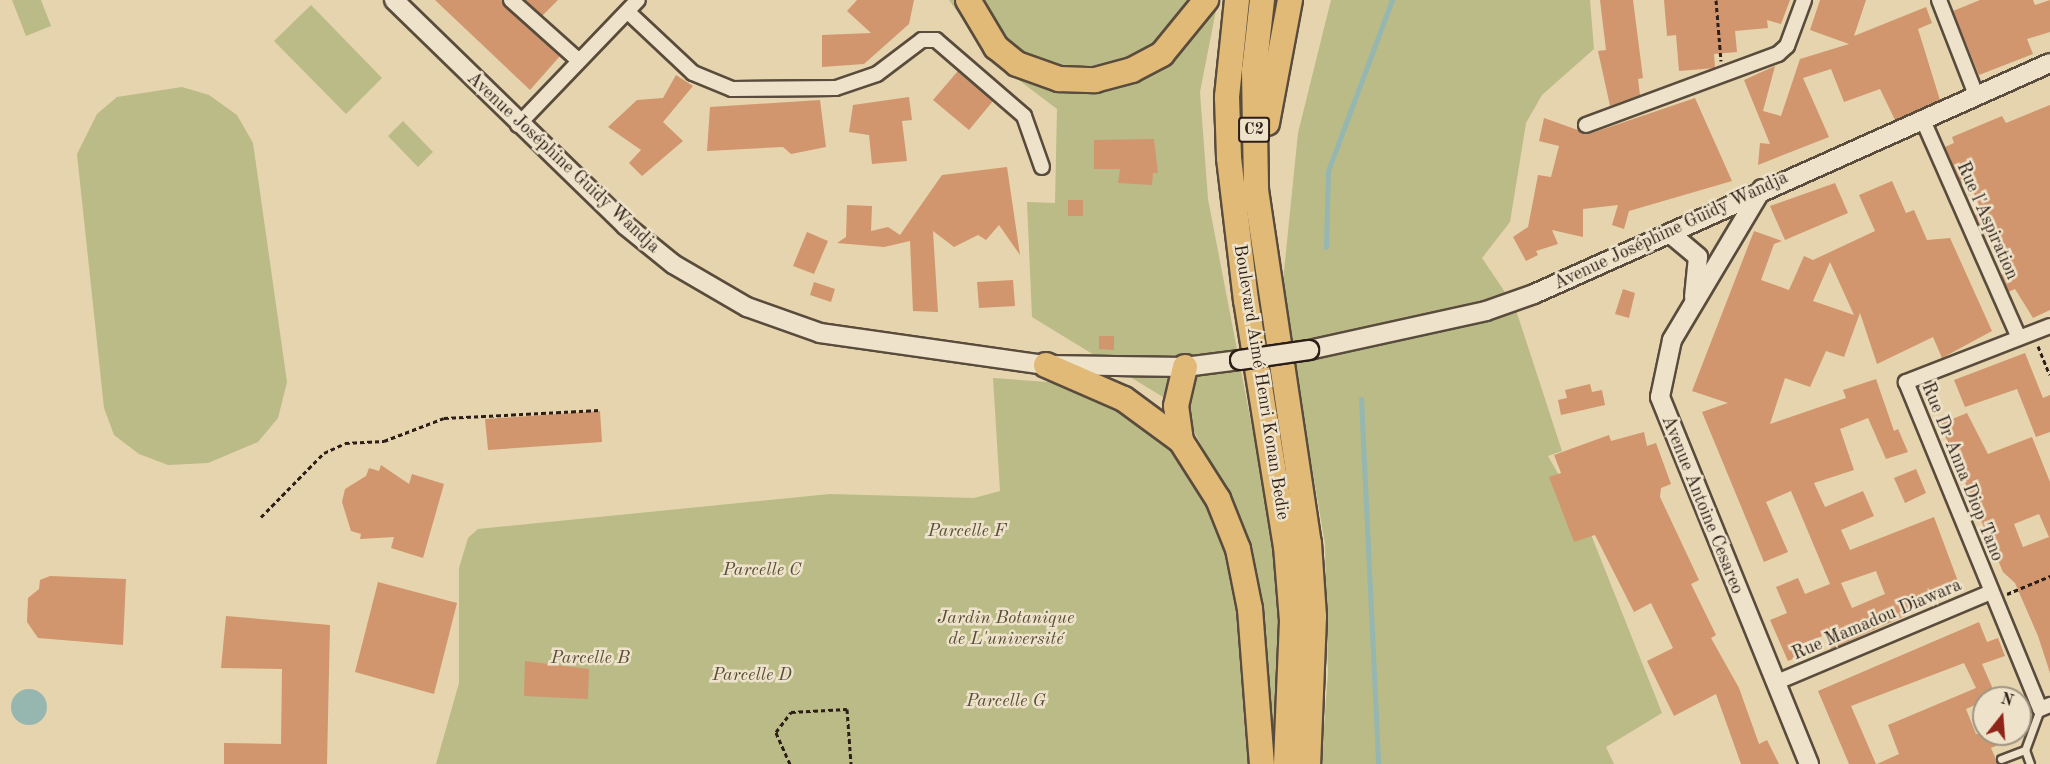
<!DOCTYPE html>
<meta charset="utf-8">
<style>
body{margin:0}
#map{position:relative;width:2050px;height:764px;overflow:hidden;background:#e5d4ae;font-family:"Old Standard TT",serif}
div>[style]{position:absolute}
[style*='--x']{left:calc(var(--x)*1px);top:calc(var(--y)*1px);width:calc(var(--w)*1px);rotate:calc(var(--a)*1deg)}
.green>*{inset:0;background:#babb87}
.water>*{inset:0;background:#96b7b0}
.round{border-radius:50%}
.stream>*{height:5px;margin:-2.5px;padding:0 2.5px;transform-origin:2.5px;border-radius:2.5px;background:#96b7b0}
.building>*{inset:0;background:#d1966d}
.path>*{height:3px;margin-top:-1.5px;transform-origin:0;background:repeating-linear-gradient(90deg,#2c1e17 0 4.5px,transparent 0 7.5px)}
.roads{filter:drop-shadow(2px 0 #5a4c3d) drop-shadow(-2px 0 #5a4c3d) drop-shadow(0 2px #5a4c3d) drop-shadow(0 -2px #5a4c3d)}
.lane>*{height:7px;margin:-3.5px;padding:0 3.5px;transform-origin:3.5px;border-radius:3.5px;background:#eee3ca}
.street>*{height:14px;margin:-7px;padding:0 7px;transform-origin:7px;border-radius:7px;background:#eee3ca}
.secondary>*{height:18px;margin:-9px;padding:0 9px;transform-origin:9px;border-radius:9px;background:#eee3ca}
.highway>*{height:24px;margin:-12px;padding:0 12px;transform-origin:12px;border-radius:12px;background:#e2ba77}
.bridges{filter:drop-shadow(2px 0 #2c1e17) drop-shadow(-2px 0 #2c1e17) drop-shadow(0 2px #2c1e17) drop-shadow(0 -2px #2c1e17)}
.secondary-bridge>*{height:18px;margin:-9px;padding:0 9px;transform-origin:9px;border-radius:9px;background:#eee3ca}
span{translate:-50% -50%;white-space:nowrap;text-align:center;line-height:1.15;-webkit-text-stroke:5px #eee3ca;paint-order:stroke}
.shield-label span{padding:2px 4px;background:#eee3ca;border:2px solid;border-radius:4px;-webkit-text-stroke-width:0}
.shield-label{font-size:16px;color:#2c1e17;font-weight:700}
.street-label{font-size:18px;color:#2c1e17}
.park-label{font-size:18px;color:#574d39;font-style:italic}
.north{position:absolute;left:1972px;top:686px;width:60px;height:60px;box-sizing:border-box;background:#eee3ca;border:2px solid #a09482;border-radius:50%;rotate:17deg;font-size:16px;font-weight:700;line-height:24px;text-align:center;color:#2c1e17}
.north::after{content:'';display:block;margin:auto;width:21px;height:27px;background:#8f2418;clip-path:polygon(50% 0,100% 100%,50% 72%,0 100%)}
</style>
<div id="map">
<div class="green">
<div style="clip-path:polygon(12px 0,41px 0,51px 26px,26px 36px)"></div>
<div style="clip-path:polygon(949px 0,1218px 0,1200px 92px,1208px 199px,1275px 547px,1283px 674px,1274px 764px,1248px 546px,1229px 495px,1181px 408px,1032px 317px,1027px 202px,1055px 203px,1057px 109px,991px 59px)"></div>
<div style="clip-path:polygon(1331px 0,1590px 0,1594px 49px,1542px 95px,1526px 123px,1510px 222px,1482px 258px,1515px 307px,1562px 451px,1548px 456px,1586px 522px,1662px 713px,1606px 747px,1614px 764px,1321px 764px,1328px 674px,1325px 544px,1282px 291px,1298px 133px)"></div>
<div style="clip-path:polygon(311px 5px,382px 78px,346px 114px,274px 41px)"></div>
<div style="clip-path:polygon(182px 87px,209px 95px,237px 115px,253px 143px,287px 382px,278px 418px,258px 442px,208px 463px,168px 465px,139px 454px,114px 435px,104px 408px,77px 154px,97px 114px,117px 97px)"></div>
<div style="clip-path:polygon(403px 121px,433px 152px,418px 167px,388px 136px)"></div>
<div style="clip-path:polygon(993px 378px,1048px 382px,1121px 406px,1175px 450px,1210px 503px,1229px 553px,1241px 609px,1255px 764px,436px 764px,459px 683px,459px 568px,468px 538px,478px 529px,830px 494px,974px 498px,1000px 491px)"></div>
</div>
<div class="water">
<div class="round" style="left:11px;top:689px;width:36px;height:36px"></div>
</div>
<div class="stream">
<div style="--x:1326;--y:247;--w:76;--a:-88.5"></div>
<div style="--x:1328;--y:171;--w:183;--a:-69.5"></div>
<div style="--x:1361;--y:399;--w:365;--a:87.3"></div>
</div>
<div class="building">
<div style="clip-path:polygon(435px 0,502px 0,560px 56px,530px 90px)"></div>
<div style="clip-path:polygon(524px 0,558px 0,542px 16px)"></div>
<div style="clip-path:polygon(857px 0,914px 0,909px 24px,864px 64px,822px 67px,822px 35px,871px 33px,847px 11px)"></div>
<div style="clip-path:polygon(1600px 0,1633px 0,1643px 78px,1638px 79px,1640px 95px,1610px 106px,1598px 51px,1606px 50px)"></div>
<div style="clip-path:polygon(1664px 0,1790px 0,1781px 24px,1767px 20px,1768px 28px,1735px 31px,1737px 52px,1714px 54px,1715px 68px,1679px 71px,1676px 35px,1667px 36px)"></div>
<div style="clip-path:polygon(1820px 0,1866px 0,1854px 36px,1926px 7px,1932px 23px,1918px 29px,1940px 100px,1895px 120px,1880px 89px,1844px 102px,1831px 69px,1803px 78px,1829px 137px,1758px 165px,1760px 143px,1770px 144px,1744px 80px,1775px 66px,1763px 111px,1781px 116px,1800px 59px,1849px 44px,1810px 30px)"></div>
<div style="clip-path:polygon(1980px 0,2033px 0,2035px 5px,2050px 0,2050px 32px,2027px 39px,2033px 54px,1979px 75px,1953px 11px)"></div>
<div style="clip-path:polygon(958px 71px,993px 101px,969px 130px,933px 100px)"></div>
<div style="clip-path:polygon(676px 75px,693px 86px,663px 122px,683px 141px,642px 176px,629px 163px,641px 150px,608px 127px,637px 100px,663px 98px)"></div>
<div style="clip-path:polygon(909px 97px,912px 120px,902px 121px,907px 161px,872px 164px,869px 135px,849px 132px,853px 105px)"></div>
<div style="clip-path:polygon(1695px 98px,1732px 181px,1629px 211px,1624px 229px,1612px 225px,1618px 205px,1583px 209px,1583px 237px,1552px 230px,1558px 244px,1536px 251px,1538px 255px,1526px 261px,1513px 237px,1528px 227px,1538px 175px,1551px 177px,1559px 146px,1539px 141px,1544px 118px,1589px 134px)"></div>
<div style="clip-path:polygon(820px 100px,826px 147px,791px 154px,783px 147px,707px 151px,710px 107px)"></div>
<div style="clip-path:polygon(2050px 105px,2050px 310px,2033px 318px,2015px 289px,2008px 292px,2001px 275px,2005px 273px,1975px 215px,1982px 212px,1968px 180px,1961px 184px,1945px 147px,1954px 143px,1952px 137px,2002px 116px,2006px 123px)"></div>
<div style="clip-path:polygon(1154px 139px,1158px 173px,1153px 173px,1152px 185px,1118px 183px,1120px 169px,1094px 169px,1094px 140px)"></div>
<div style="clip-path:polygon(1007px 167px,1020px 255px,999px 225px,986px 240px,978px 235px,954px 247px,933px 231px,938px 312px,913px 311px,910px 241px,884px 247px,837px 243px,846px 237px,847px 205px,872px 206px,871px 231px,888px 227px,900px 235px,942px 175px)"></div>
<div style="clip-path:polygon(evenodd,1892px 181px,1906px 213px,1914px 210px,1927px 240px,1950px 238px,1992px 331px,1942px 358px,1933px 337px,1877px 364px,1860px 313px,1844px 357px,1826px 351px,1810px 387px,1785px 378px,1770px 424px,1846px 398px,1843px 390px,1876px 379px,1894px 431px,1898px 429px,1908px 452px,1886px 459px,1868px 418px,1840px 429px,1854px 470px,1814px 483px,1825px 507px,1863px 491px,1874px 516px,1841px 530px,1850px 550px,1934px 517px,1959px 584px,1925px 596px,1927px 602px,1904px 612px,1905px 616px,1831px 649px,1825px 635px,1801px 644px,1806px 653px,1788px 661px,1770px 620px,1787px 613px,1776px 587px,1798px 578px,1805px 594px,1830px 584px,1791px 491px,1766px 502px,1788px 552px,1764px 562px,1702px 412px,1728px 403px,1692px 391px,1754px 231px,1782px 241px,1774px 244px,1761px 280px,1789px 290px,1804px 256px,1813px 260px,1875px 231px,1859px 195px,1892px 181px,1830px 262px,1854px 315px,1813px 301px,1830px 262px,1892px 181px,1876px 571px,1885px 594px,1852px 608px,1841px 583px,1876px 571px)"></div>
<div style="clip-path:polygon(1835px 183px,1848px 213px,1785px 240px,1770px 206px)"></div>
<div style="clip-path:polygon(1068px 200px,1083px 200px,1083px 216px,1068px 216px)"></div>
<div style="clip-path:polygon(807px 232px,828px 241px,814px 274px,793px 266px)"></div>
<div style="clip-path:polygon(1013px 280px,1015px 306px,979px 308px,977px 282px)"></div>
<div style="clip-path:polygon(814px 282px,835px 289px,831px 302px,810px 295px)"></div>
<div style="clip-path:polygon(1623px 289px,1635px 293px,1629px 318px,1615px 314px)"></div>
<div style="clip-path:polygon(1099px 336px,1114px 336px,1114px 350px,1099px 349px)"></div>
<div style="clip-path:polygon(2025px 353px,2043px 398px,2050px 395px,2050px 432px,2036px 437px,2017px 389px,1965px 407px,1954px 380px)"></div>
<div style="clip-path:polygon(1590px 384px,1592px 392px,1602px 390px,1605px 405px,1561px 415px,1558px 400px,1567px 398px,1565px 390px)"></div>
<div style="clip-path:polygon(600px 411px,602px 442px,488px 450px,485px 419px)"></div>
<div style="clip-path:polygon(evenodd,1967px 413px,1988px 454px,2032px 437px,2050px 482px,2050px 673px,2038px 636px,2015px 583px,2003px 572px,1940px 424px,1967px 413px,2039px 514px,2049px 537px,2023px 547px,2014px 524px,2039px 514px)"></div>
<div style="clip-path:polygon(1644px 432px,1647px 446px,1656px 443px,1671px 484px,1661px 488px,1660px 497px,1699px 580px,1691px 584px,1716px 635px,1711px 638px,1739px 688px,1759px 744px,1767px 740px,1779px 764px,1741px 764px,1716px 694px,1674px 716px,1647px 661px,1673px 648px,1651px 603px,1634px 612px,1595px 535px,1574px 542px,1549px 477px,1561px 473px,1554px 455px,1609px 435px,1611px 441px)"></div>
<div style="clip-path:polygon(381px 465px,409px 484px,412px 474px,444px 484px,423px 558px,391px 548px,394px 537px,360px 539px,361px 534px,351px 531px,342px 502px,345px 489px,366px 476px,369px 468px,379px 471px)"></div>
<div style="clip-path:polygon(1916px 469px,1926px 493px,1905px 503px,1894px 478px)"></div>
<div style="clip-path:polygon(50px 576px,126px 579px,123px 645px,38px 638px,27px 622px,28px 598px,39px 589px,40px 580px)"></div>
<div style="clip-path:polygon(378px 582px,457px 603px,434px 694px,355px 672px)"></div>
<div style="clip-path:polygon(226px 616px,330px 625px,327px 764px,224px 764px,224px 743px,281px 744px,282px 669px,221px 668px)"></div>
<div style="clip-path:polygon(1979px 622px,1987px 642px,1998px 638px,2005px 656px,1982px 664px,1996px 696px,1966px 709px,1976px 734px,2025px 734px,1991px 748px,1998px 764px,1877px 764px,1899px 754px,1888px 725px,1976px 688px,1964px 663px,1851px 706px,1876px 764px,1849px 764px,1818px 691px)"></div>
<div style="clip-path:polygon(525px 661px,589px 669px,588px 699px,524px 696px)"></div>
</div>
<div class="path">
<div style="--x:1716;--y:0;--w:61;--a:85.3"></div>
<div style="--x:2038;--y:346;--w:31;--a:68"></div>
<div style="--x:261;--y:517;--w:90;--a:-45.5"></div>
<div style="--x:324;--y:453;--w:23;--a:-25"></div>
<div style="--x:345;--y:443;--w:39;--a:-3"></div>
<div style="--x:384;--y:441;--w:64;--a:-21"></div>
<div style="--x:444;--y:418;--w:156;--a:-2.9"></div>
<div style="--x:2007;--y:594;--w:47;--a:-22.7"></div>
<div style="--x:790;--y:764;--w:35;--a:-114"></div>
<div style="--x:776;--y:732;--w:25;--a:-53"></div>
<div style="--x:791;--y:712;--w:56;--a:-3.1"></div>
<div style="--x:847;--y:709;--w:55;--a:85.8"></div>
</div>
<div class="roads">
<div class="lane">
<div style="--x:2025;--y:750;--w:44;--a:-69.9"></div>
<div style="--x:2001;--y:759;--w:26;--a:-21"></div>
<div style="--x:2025;--y:750;--w:15;--a:70"></div>
</div>
<div class="street">
<div style="--x:511;--y:0;--w:90;--a:41.8"></div>
<div style="--x:1939;--y:0;--w:102;--a:68.7"></div>
<div style="--x:628;--y:12;--w:89;--a:43.2"></div>
<div style="--x:693;--y:73;--w:42;--a:22.3"></div>
<div style="--x:732;--y:89;--w:104;--a:-0.6"></div>
<div style="--x:836;--y:88;--w:43;--a:-18.9"></div>
<div style="--x:877;--y:74;--w:56;--a:-37.1"></div>
<div style="--x:922;--y:40;--w:14;--a:0"></div>
<div style="--x:936;--y:40;--w:116;--a:40.8"></div>
<div style="--x:1024;--y:116;--w:54;--a:70.6"></div>
<div style="--x:1922;--y:118;--w:240;--a:66.2"></div>
<div style="--x:518;--y:125;--w:173;--a:-46.2"></div>
<div style="--x:1586;--y:125;--w:205;--a:-20.3"></div>
<div style="--x:1778;--y:54;--w:12;--a:-42"></div>
<div style="--x:1787;--y:46;--w:49;--a:-69.7"></div>
<div style="--x:2050;--y:326;--w:155;--a:158.7"></div>
<div style="--x:1906;--y:382;--w:353;--a:67.7"></div>
<div style="--x:2040;--y:709;--w:11;--a:-22"></div>
<div style="--x:1777;--y:682;--w:232;--a:-22.8"></div>
</div>
<div class="secondary">
<div style="--x:394;--y:0;--w:322;--a:44.2"></div>
<div style="--x:625;--y:225;--w:62;--a:39.1"></div>
<div style="--x:673;--y:264;--w:86;--a:30.2"></div>
<div style="--x:747;--y:307;--w:77;--a:19.6"></div>
<div style="--x:820;--y:333;--w:228;--a:8.1"></div>
<div style="--x:1046;--y:365;--w:139;--a:0.8"></div>
<div style="--x:1185;--y:367;--w:55;--a:-7.3"></div>
<div style="--x:1762;--y:189;--w:176;--a:120.8"></div>
<div style="--x:1672;--y:340;--w:58;--a:101.9"></div>
<div style="--x:1660;--y:397;--w:396;--a:67.9"></div>
<div style="--x:1672;--y:235;--w:34;--a:40"></div>
<div style="--x:1698;--y:257;--w:40;--a:95.7"></div>
<div style="--x:1309;--y:350;--w:181;--a:-12.4"></div>
<div style="--x:1486;--y:311;--w:51;--a:-19.5"></div>
<div style="--x:1534;--y:294;--w:565;--a:-24.12"></div>
</div>
<div class="highway">
<div style="--x:968;--y:0;--w:55;--a:59.2"></div>
<div style="--x:996;--y:47;--w:27;--a:39"></div>
<div style="--x:1017;--y:64;--w:45;--a:19.7"></div>
<div style="--x:1059;--y:79;--w:36;--a:2"></div>
<div style="--x:1095;--y:80;--w:38;--a:-15"></div>
<div style="--x:1132;--y:70;--w:34;--a:-28"></div>
<div style="--x:1162;--y:54;--w:70;--a:-50.8"></div>
<div style="--x:1237;--y:0;--w:98;--a:95.9"></div>
<div style="--x:1227;--y:97;--w:61;--a:88.1"></div>
<div style="--x:1229;--y:158;--w:143;--a:83.2"></div>
<div style="--x:1246;--y:300;--w:249;--a:80.8"></div>
<div style="--x:1286;--y:546;--w:75;--a:85.4"></div>
<div style="--x:1292;--y:621;--w:143;--a:92.4"></div>
<div style="--x:1262;--y:0;--w:71;--a:96.4"></div>
<div style="--x:1254;--y:71;--w:119;--a:89"></div>
<div style="--x:1256;--y:190;--w:357;--a:81.5"></div>
<div style="--x:1309;--y:543;--w:74;--a:86.1"></div>
<div style="--x:1314;--y:617;--w:147;--a:92.3"></div>
<div style="--x:1267;--y:123;--w:125;--a:-79.4"></div>
<div style="--x:1046;--y:365;--w:85;--a:23.6"></div>
<div style="--x:1124;--y:399;--w:71;--a:36.4"></div>
<div style="--x:1181;--y:441;--w:69;--a:57.5"></div>
<div style="--x:1218;--y:499;--w:54;--a:68.2"></div>
<div style="--x:1238;--y:549;--w:61;--a:78.7"></div>
<div style="--x:1250;--y:609;--w:155;--a:85.6"></div>
<div style="--x:1181;--y:441;--w:35;--a:-98"></div>
<div style="--x:1176;--y:406;--w:40;--a:-77"></div>
</div>
</div>
<div class="bridges">
<div class="secondary-bridge">
<div style="--x:1240;--y:360;--w:70;--a:-8.2"></div>
</div>
</div>
<div class="shield-label">
<span style="left:1254px;top:130px">C2</span>
</div>
<div class="street-label">
<span style="left:563px;top:163px;rotate:43deg">Avenue Joséphine Guidy Wandja</span>
<span style="left:1987px;top:221px;rotate:66deg">Rue l'Aspiration</span>
<span style="left:1671px;top:231px;rotate:-25deg">Avenue Joséphine Guidy Wandja</span>
<span style="left:1261px;top:382px;rotate:81deg">Boulevard Aimé Henri Konan Bedie</span>
<span style="left:1962px;top:472px;rotate:68deg">Rue Dr Anna Diop Tano</span>
<span style="left:1702px;top:505px;rotate:68deg">Avenue Antoine Cesareo</span>
<span style="left:1877px;top:620px;rotate:-23deg">Rue Mamadou Diawara</span>
</div>
<div class="park-label">
<span style="left:967px;top:531px">Parcelle F</span>
<span style="left:762px;top:570px">Parcelle C</span>
<span style="left:1006px;top:629px">Jardin Botanique<br>de L'université</span>
<span style="left:590px;top:658px">Parcelle B</span>
<span style="left:752px;top:675px">Parcelle D</span>
<span style="left:1006px;top:701px">Parcelle G</span>
</div>
<div class="north">N</div>
</div>
